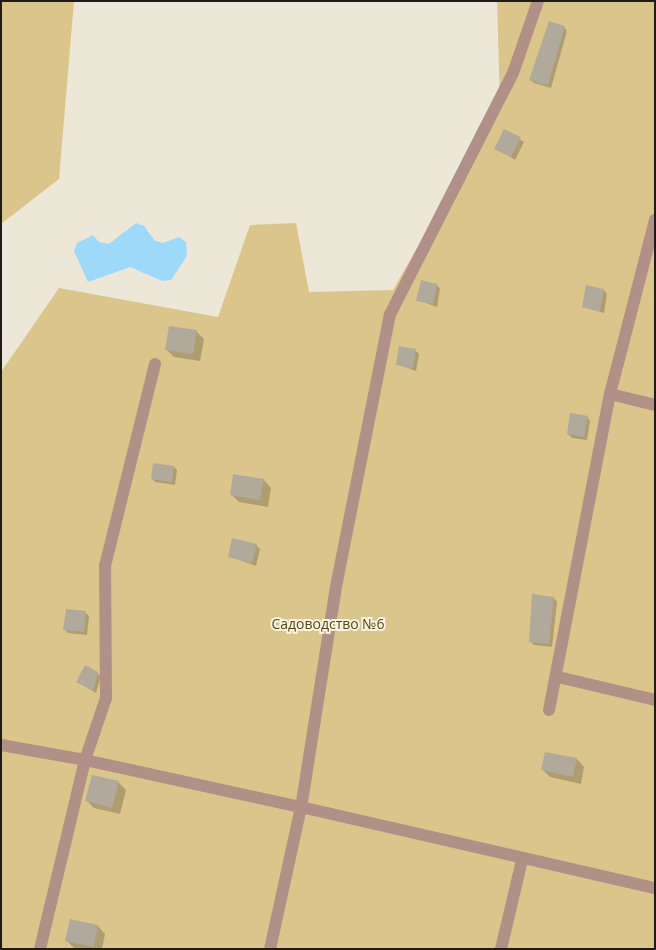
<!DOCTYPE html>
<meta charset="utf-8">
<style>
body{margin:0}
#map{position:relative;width:656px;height:950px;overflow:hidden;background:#ece7d7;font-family:"Open Sans",sans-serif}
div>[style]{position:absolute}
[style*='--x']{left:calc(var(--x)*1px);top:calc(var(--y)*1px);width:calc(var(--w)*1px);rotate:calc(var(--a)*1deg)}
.green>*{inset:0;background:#dac68a}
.water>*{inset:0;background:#9dd9f9}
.shadow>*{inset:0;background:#0003}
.building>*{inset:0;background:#afaa9c}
.lane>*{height:12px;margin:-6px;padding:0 6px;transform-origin:6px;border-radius:6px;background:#b19088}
span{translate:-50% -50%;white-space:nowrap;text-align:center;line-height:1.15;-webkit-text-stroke:4px #faf4e5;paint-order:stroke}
.park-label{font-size:14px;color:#594811}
.frame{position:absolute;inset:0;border:2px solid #1e1c16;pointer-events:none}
</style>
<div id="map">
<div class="green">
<div style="clip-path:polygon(1px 1px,74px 1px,59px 179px,1px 224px)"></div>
<div style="clip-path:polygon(497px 1px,655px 1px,655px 949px,1px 949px,1px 372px,59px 288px,218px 317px,250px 225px,296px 223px,309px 292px,393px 290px,500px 103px)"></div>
</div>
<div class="water">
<div style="clip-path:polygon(136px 223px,144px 226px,155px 241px,163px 243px,179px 237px,186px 242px,187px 256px,171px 280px,162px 281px,130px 267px,88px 282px,74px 251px,77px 243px,93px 235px,99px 242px,109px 244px)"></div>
</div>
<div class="shadow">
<div style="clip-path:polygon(564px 27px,567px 31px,551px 88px,534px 83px,530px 79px)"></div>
<div style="clip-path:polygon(505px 130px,524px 142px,515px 160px,496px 148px)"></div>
<div style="clip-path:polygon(437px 285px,440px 289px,437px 307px,418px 300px)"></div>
<div style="clip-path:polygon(604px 290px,607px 294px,604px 313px,583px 307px)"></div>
<div style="clip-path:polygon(196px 331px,204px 339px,200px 361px,174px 357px,167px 350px)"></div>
<div style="clip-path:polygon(416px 351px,419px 354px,416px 371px,397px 364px)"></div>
<div style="clip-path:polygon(587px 417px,590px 421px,587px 440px,572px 438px,568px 434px)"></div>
<div style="clip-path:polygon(174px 467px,177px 470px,175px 485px,155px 482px,152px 479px)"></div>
<div style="clip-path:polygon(264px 480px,271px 488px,268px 507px,239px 502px,231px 494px)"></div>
<div style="clip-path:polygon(256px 545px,260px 549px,256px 566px,229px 556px)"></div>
<div style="clip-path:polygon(533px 595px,554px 598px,557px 602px,552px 647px,534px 645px,531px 642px)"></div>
<div style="clip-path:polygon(86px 613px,89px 616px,87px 635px,68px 633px,65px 630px)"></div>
<div style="clip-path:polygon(97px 673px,101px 676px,96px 693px,78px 682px)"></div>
<div style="clip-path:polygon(577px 759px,584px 767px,581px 784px,550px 777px,543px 770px)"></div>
<div style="clip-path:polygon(118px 782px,126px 790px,120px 814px,94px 808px,87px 801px)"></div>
<div style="clip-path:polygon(71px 921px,98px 926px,105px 934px,102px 949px,74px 948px,67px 941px)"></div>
</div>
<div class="building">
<div style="clip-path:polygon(549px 21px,565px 26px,548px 85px,529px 80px)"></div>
<div style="clip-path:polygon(504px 129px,521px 137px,511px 157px,494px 149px)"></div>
<div style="clip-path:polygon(421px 280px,437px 284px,433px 304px,416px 301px)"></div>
<div style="clip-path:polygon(586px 285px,604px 289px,600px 311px,582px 307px)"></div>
<div style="clip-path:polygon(169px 326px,197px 330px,193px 354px,165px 350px)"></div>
<div style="clip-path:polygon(399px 346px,416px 349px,413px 368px,396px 365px)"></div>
<div style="clip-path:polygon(570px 413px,588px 416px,584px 437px,567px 434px)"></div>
<div style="clip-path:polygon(153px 463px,174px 466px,172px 482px,151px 479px)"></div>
<div style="clip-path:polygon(233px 474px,264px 479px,260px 500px,230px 495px)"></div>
<div style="clip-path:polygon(232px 538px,257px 544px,252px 563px,228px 557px)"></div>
<div style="clip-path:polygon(532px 594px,554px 597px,549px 644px,529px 642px)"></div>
<div style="clip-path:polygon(66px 609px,86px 611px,84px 632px,63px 630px)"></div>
<div style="clip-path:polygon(85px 665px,98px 672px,93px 691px,76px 682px)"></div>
<div style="clip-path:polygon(545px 752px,577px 758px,573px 777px,541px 770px)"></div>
<div style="clip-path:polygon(92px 775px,119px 781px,112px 808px,85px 801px)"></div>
<div style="clip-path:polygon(70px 919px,98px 925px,94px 947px,65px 941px)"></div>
</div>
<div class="lane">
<div style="--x:538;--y:1;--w:76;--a:109.1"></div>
<div style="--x:513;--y:73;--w:271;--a:117"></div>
<div style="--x:390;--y:314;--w:278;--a:101.2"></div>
<div style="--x:336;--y:587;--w:223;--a:99"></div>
<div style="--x:301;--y:807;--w:363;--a:12.9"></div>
<div style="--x:610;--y:394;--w:46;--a:13.7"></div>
<div style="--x:558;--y:677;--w:100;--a:13.3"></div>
<div style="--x:549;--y:710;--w:322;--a:-79.1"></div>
<div style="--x:610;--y:394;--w:180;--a:-75.5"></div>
<div style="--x:1;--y:745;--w:85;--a:10.1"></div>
<div style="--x:85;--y:760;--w:221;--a:12.3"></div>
<div style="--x:301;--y:807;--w:145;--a:102.3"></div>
<div style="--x:40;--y:949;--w:194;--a:-76.6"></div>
<div style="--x:85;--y:760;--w:65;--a:-71.3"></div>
<div style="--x:106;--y:698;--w:132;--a:-90.4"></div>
<div style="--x:105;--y:566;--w:208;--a:-76.1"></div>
<div style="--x:501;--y:949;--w:91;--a:-76.7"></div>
</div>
<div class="park-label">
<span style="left:328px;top:624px">Садоводство №6</span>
</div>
<div class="frame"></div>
</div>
